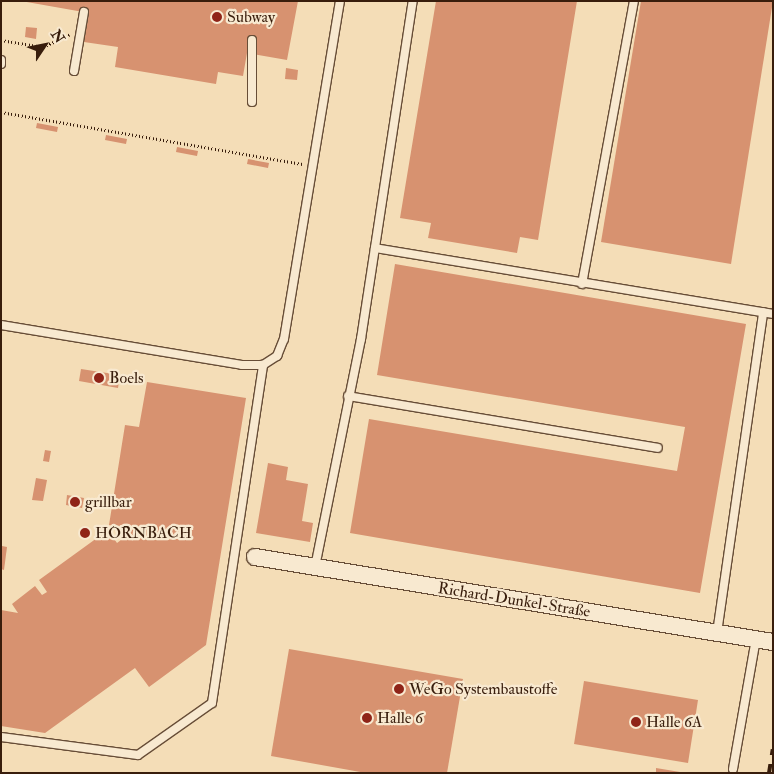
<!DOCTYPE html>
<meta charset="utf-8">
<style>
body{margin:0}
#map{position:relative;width:774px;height:774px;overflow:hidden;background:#f4ddb7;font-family:"IM FELL Double Pica",serif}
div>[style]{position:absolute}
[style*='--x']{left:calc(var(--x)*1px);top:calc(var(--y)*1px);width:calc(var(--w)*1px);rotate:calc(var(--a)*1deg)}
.building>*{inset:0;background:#d79270}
.path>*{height:2.5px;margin-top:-1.25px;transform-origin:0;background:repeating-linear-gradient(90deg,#381d0c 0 1px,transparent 0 3.5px)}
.roads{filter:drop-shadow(1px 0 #674d37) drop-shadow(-1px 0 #674d37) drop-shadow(0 1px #674d37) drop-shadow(0 -1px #674d37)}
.lane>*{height:8px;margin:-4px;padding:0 4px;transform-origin:4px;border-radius:4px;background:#f8e9d0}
.street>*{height:16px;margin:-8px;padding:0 8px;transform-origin:8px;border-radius:8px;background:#f8e9d0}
.rail>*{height:4px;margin-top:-2px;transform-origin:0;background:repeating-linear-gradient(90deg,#381d0c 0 9px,transparent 0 18px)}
.dots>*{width:14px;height:14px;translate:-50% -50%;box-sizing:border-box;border:2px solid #f8e9d0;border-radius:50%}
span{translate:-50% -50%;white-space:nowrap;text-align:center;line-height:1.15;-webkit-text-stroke:4.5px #f8e9d0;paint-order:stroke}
.poi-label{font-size:16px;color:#381d0c}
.left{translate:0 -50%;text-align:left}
.street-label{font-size:16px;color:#381d0c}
.frame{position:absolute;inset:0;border:2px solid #381d0c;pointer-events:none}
.north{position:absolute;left:20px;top:20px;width:50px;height:50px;-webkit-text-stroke:4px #f8e9d0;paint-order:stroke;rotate:56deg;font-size:14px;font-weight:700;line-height:20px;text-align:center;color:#381d0c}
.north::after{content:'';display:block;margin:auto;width:18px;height:22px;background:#381d0c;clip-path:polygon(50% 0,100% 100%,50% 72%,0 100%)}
</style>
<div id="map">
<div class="building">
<div style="clip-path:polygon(21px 1px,298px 1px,287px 60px,247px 53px,243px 76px,218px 72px,216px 84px,115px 67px,118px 47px,84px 42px,89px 13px)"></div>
<div style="clip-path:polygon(436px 1px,577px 1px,538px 240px,520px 237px,517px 253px,428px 238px,431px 223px,400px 218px)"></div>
<div style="clip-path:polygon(641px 1px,773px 1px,731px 264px,601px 242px)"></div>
<div style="clip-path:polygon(26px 27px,37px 28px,36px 39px,25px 37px)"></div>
<div style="clip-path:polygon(286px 68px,298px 70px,297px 80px,285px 79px)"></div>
<div style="clip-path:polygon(37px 123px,58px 127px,57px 132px,36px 128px)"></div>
<div style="clip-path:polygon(106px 135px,127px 139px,126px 144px,105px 140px)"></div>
<div style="clip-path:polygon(177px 147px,198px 151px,197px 156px,176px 152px)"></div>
<div style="clip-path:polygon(248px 159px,269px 163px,268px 168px,247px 164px)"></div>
<div style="clip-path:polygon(395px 264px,746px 324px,700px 593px,350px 533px,369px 419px,677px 471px,685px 427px,377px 375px)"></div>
<div style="clip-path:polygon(81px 369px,120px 375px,118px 388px,79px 381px)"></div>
<div style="clip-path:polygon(147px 382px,246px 398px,206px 645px,149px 687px,135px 668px,45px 733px,1px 726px,1px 610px,18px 613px,12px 604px,35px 586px,42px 595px,47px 592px,39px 580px,108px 530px,117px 543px,121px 540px,124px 527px,109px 525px,125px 425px,139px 427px)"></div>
<div style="clip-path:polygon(45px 450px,51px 451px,49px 462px,43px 461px)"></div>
<div style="clip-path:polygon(268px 463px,288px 467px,286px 480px,308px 484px,302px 521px,313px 523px,310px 542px,256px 533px)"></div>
<div style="clip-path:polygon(36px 478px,47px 480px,43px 501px,32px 500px)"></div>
<div style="clip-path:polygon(67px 495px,84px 498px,82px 508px,66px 505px)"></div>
<div style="clip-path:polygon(87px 498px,94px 499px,93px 504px,86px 503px)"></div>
<div style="clip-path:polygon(2px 546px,7px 547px,4px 570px,1px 569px)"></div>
<div style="clip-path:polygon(289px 649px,463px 679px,447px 773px,366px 773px,271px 756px)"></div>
<div style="clip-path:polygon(584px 681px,698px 700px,688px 763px,574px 744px)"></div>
<div style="clip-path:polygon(656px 768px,680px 772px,680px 773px,656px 773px)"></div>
</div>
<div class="path">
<div style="--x:1;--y:40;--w:43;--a:9.5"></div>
<div style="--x:43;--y:47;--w:29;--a:-25"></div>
<div style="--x:1;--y:112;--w:306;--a:9.8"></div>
</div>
<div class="roads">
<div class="lane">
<div style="--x:252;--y:40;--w:62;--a:90"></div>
<div style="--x:1;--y:60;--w:4;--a:90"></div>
<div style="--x:74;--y:71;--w:60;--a:-80.4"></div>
<div style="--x:375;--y:248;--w:403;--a:9.4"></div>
<div style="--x:582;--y:284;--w:288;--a:-79.6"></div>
<div style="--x:1;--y:325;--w:244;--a:9.4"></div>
<div style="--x:242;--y:365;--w:21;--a:0"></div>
<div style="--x:263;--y:365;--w:17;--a:-33"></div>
<div style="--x:277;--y:356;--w:18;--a:-68"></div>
<div style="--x:284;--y:339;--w:343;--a:-80.6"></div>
<div style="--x:348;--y:396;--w:314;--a:9.5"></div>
<div style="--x:315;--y:567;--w:233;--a:-78.6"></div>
<div style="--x:361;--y:339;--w:342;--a:-81.3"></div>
<div style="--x:717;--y:633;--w:324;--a:-81.8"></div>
<div style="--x:1;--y:737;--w:138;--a:7.5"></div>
<div style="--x:138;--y:755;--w:90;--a:-35.1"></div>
<div style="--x:212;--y:703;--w:342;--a:-81.4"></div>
<div style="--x:733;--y:769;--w:132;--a:-80"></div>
</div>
<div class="street">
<div style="--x:255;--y:557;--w:525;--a:9.32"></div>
</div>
</div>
<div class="rail">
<div style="--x:769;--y:773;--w:24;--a:-81"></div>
</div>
<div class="dots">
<div style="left:217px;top:17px;background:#8f2418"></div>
<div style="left:99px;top:378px;background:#8f2418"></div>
<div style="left:75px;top:502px;background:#8f2418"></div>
<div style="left:85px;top:533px;background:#8f2418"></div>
<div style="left:399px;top:689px;background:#8f2418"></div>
<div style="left:367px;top:718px;background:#8f2418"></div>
<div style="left:636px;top:722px;background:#8f2418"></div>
</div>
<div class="poi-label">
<span class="left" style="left:227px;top:17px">Subway</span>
<span class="left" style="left:109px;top:378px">Boels</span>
<span class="left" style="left:85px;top:502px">grillbar</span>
<span class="left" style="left:95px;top:533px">HORNBACH</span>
<span class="left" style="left:409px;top:689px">WeGo Systembaustoffe</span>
<span class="left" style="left:377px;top:718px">Halle 6</span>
<span class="left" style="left:646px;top:722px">Halle 6A</span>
</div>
<div class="street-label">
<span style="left:514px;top:600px;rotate:9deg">Richard-Dunkel-Straße</span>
</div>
<div class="frame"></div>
<div class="north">N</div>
</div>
